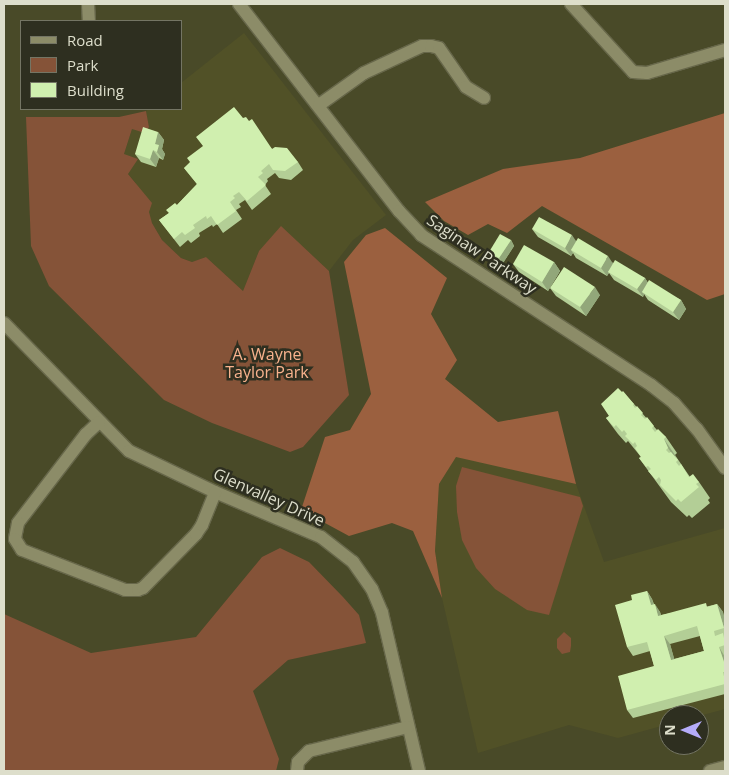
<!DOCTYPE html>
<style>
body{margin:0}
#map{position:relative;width:729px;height:775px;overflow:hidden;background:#494a28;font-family:"Open Sans",sans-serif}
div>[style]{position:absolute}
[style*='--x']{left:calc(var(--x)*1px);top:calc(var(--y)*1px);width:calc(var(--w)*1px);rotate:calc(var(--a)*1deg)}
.built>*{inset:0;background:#515127}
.green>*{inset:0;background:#855338}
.forest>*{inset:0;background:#9b603f}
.roads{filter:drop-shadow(1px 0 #67674a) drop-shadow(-1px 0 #67674a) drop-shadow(0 1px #67674a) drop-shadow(0 -1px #67674a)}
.minor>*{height:12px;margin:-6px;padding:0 6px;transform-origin:6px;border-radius:6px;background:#8c8c68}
.wall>*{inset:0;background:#b3ce96}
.shaded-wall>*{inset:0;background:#92a77a}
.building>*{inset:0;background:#d0efaf}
span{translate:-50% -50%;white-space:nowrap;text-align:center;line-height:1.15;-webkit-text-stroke:5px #2e2f20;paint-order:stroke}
.street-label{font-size:16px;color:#dddecb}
.park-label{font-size:16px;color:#f8b28d}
.frame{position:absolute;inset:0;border:5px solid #dddecb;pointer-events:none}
.legend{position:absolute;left:20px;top:20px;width:162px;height:90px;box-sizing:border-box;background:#2e2f20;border:1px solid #747564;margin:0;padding:6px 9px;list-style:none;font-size:15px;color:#dddecb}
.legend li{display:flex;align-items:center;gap:10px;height:25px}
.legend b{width:25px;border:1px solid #747564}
.north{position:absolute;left:659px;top:705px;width:50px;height:50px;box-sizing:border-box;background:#2e2f20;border:1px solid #747564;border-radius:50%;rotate:270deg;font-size:14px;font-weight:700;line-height:20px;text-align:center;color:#dddecb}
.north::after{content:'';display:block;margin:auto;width:18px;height:22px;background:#b5acf9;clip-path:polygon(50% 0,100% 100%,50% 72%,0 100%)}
</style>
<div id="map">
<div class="built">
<div style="clip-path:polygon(244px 33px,386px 215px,353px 240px,329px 271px,301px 245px,259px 251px,243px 291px,206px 257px,192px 262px,181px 258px,162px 240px,152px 223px,135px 182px,128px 174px,124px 154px,132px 129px,149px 127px,146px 111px,149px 109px,181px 109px,181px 83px)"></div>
<div style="clip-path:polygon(456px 456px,576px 484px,604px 562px,725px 528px,725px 709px,699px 716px,669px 715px,669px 724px,618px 738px,569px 725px,478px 753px,442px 598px,435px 551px,439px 484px)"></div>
</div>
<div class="green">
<div style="clip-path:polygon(146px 111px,149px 127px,145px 133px,132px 129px,124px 154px,138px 159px,128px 174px,152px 203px,149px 212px,152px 223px,162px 240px,181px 258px,192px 262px,206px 257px,243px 291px,259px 251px,281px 226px,329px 271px,349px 395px,303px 447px,290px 452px,212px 423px,164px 400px,49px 286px,31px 246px,26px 117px,119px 117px)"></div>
<div style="clip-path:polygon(462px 467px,580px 497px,583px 506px,549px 615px,527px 610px,495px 589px,476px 568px,462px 540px,457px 512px,456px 486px)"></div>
<div style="clip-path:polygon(280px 548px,309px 562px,343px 597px,359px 615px,366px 643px,288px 660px,253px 691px,279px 759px,276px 771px,4px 771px,4px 614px,91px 653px,196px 637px,262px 557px)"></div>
<div style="clip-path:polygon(564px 632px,571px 638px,571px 646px,570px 652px,562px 654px,557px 648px,557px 639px)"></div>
</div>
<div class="forest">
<div style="clip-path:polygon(725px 113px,725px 294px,707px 300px,542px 206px,507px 233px,488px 224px,468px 235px,444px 221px,425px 202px,503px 169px,580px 158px)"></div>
<div style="clip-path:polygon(385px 228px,447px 278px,431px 314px,457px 360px,445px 379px,498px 422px,558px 411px,576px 484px,456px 457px,439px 484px,435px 551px,442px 598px,413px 531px,392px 523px,349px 536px,301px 510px,325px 437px,350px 430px,371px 394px,344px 262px,366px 235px)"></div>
</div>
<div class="roads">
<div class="minor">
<div style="--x:88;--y:4;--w:17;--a:87"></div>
<div style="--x:239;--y:4;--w:262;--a:52.3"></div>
<div style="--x:399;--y:211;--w:33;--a:47"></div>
<div style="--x:421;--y:235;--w:275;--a:33.1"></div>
<div style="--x:651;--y:385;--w:29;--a:38"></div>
<div style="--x:674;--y:403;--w:35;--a:49"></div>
<div style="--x:697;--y:429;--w:48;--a:54.3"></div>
<div style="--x:571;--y:4;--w:92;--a:47.6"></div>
<div style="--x:633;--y:72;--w:14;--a:4"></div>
<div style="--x:647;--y:73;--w:81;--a:-16.4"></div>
<div style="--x:319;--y:105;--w:55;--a:-35.4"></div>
<div style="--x:364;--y:73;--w:64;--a:-25"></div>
<div style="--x:422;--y:46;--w:9;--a:0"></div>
<div style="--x:431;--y:46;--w:8;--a:14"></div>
<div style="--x:439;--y:48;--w:47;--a:55.3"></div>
<div style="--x:466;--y:87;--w:21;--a:31"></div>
<div style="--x:4;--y:323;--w:179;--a:45.7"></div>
<div style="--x:129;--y:451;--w:95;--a:25.5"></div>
<div style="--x:215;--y:492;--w:115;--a:23"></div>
<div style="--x:321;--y:537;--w:41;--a:38"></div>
<div style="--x:353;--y:562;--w:33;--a:55"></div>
<div style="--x:372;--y:589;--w:26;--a:67"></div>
<div style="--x:382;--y:613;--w:162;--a:76.8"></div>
<div style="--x:99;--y:422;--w:18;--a:137"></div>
<div style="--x:86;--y:434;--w:112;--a:127.4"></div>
<div style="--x:18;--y:523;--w:16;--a:101"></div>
<div style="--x:15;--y:539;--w:13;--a:58"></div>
<div style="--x:22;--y:550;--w:110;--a:21.2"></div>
<div style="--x:125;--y:590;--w:13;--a:0"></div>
<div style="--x:138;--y:590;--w:5;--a:-22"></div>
<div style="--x:143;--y:588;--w:76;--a:-45.5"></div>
<div style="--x:196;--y:534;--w:11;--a:-56"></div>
<div style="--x:202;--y:525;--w:35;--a:-68"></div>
<div style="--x:297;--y:771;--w:9;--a:-84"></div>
<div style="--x:298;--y:762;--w:16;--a:-45"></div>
<div style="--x:309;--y:751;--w:102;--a:-13.6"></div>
<div style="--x:710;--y:771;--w:16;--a:-15"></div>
</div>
</div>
<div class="wall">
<div style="clip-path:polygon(243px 118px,272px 149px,298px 162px,303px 170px,291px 180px,279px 178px,275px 173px,267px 179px,268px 181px,265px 185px,271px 194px,252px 210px,245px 200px,239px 204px,241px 207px,236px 210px,242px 219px,223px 233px,217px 224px,213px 227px,212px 225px,199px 233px,200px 236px,191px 243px,188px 240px,180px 247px,159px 220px,169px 213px,177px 205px,197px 184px,184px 168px)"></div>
<div style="clip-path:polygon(158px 132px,164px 140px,162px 149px,165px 154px,163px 160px,159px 158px,156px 167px,141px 162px,135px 154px)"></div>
<div style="clip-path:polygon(532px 229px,576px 241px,613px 263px,645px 278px,648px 283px,681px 300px,686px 309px,679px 320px,648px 300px,644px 294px,643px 297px,614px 280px,609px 273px,607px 276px,576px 258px,573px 253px,571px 256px,538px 237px)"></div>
<div style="clip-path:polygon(511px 240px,514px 246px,503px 263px,493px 258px,489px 252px)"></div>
<div style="clip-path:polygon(554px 262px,560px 271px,548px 291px,519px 272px,513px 264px)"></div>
<div style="clip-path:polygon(550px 288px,600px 295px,586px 316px,556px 296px)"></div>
<div style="clip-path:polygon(622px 392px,634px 404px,657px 430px,666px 437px,677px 453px,675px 455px,677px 458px,690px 477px,699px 482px,710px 498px,708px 500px,710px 503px,692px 518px,689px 515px,687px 517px,671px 502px,639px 458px,641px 457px,628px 441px,626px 443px,618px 434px,606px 418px,609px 416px)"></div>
<div style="clip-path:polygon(evenodd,647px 591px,652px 599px,654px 604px,660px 612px,661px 615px,709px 606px,717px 604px,723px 612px,725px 622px,725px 694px,633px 718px,627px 710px,654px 666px,650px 651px,633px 656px,627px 647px,632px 600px,647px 591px,700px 636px,704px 651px,674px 659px,670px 644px,700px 636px)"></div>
</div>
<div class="shaded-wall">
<div style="clip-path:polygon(158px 132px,164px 140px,162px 149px,165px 154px,163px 160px,157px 152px,155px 144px)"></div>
<div style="clip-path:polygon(153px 150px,159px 158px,156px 167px,150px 159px)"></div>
<div style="clip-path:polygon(572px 235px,578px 244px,571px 250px,573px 253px,571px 256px,565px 248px)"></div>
<div style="clip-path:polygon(511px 240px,514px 246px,503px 263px,499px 258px)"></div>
<div style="clip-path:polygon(608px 256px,614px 265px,608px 272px,609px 273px,607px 276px,601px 268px)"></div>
<div style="clip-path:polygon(554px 262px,560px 271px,548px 291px,542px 282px)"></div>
<div style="clip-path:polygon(645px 278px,650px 286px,642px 292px,644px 294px,643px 297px,637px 289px)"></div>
<div style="clip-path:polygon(595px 287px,600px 295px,586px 316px,580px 307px)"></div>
<div style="clip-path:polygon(681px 300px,686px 309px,679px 320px,673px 312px)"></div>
<div style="clip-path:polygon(664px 439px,675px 455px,677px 461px,668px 448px)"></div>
<div style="clip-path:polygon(647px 591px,652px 599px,656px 613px,651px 605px)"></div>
<div style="clip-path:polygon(655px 604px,660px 612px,664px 625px,658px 616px)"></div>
<div style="clip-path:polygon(717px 604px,723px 612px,725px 622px,725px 631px,724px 628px)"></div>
<div style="clip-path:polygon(664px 636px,670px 644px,677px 668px,671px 660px)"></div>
<div style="clip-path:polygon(719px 647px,725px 657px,725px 665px)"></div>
</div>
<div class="building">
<div style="clip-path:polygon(234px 107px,243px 118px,246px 117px,249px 121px,252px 119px,272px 149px,275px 147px,287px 148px,298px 162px,285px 171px,273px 170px,269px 164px,261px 171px,263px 173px,258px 177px,266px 185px,247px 201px,239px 192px,233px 196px,235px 198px,230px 202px,236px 211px,217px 225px,211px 216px,207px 219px,206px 216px,193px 225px,195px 228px,185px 235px,182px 232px,174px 239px,159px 220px,169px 213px,166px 210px,175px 203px,177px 205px,197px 184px,184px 168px,190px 162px,187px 158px,203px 146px,196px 137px)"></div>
<div style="clip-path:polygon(143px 127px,158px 132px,155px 144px,159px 145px,157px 152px,153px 150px,150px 159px,135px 154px)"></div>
<div style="clip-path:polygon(539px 217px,572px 235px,565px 248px,532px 229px)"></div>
<div style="clip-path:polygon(500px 234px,511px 240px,499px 258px,489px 252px)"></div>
<div style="clip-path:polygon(578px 238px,608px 256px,601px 268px,571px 250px)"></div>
<div style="clip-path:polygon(524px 245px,554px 262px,542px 282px,513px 264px)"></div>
<div style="clip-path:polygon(615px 260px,645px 278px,637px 289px,608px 272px)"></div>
<div style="clip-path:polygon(564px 267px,595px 287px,580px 307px,550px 288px)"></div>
<div style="clip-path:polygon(649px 280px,681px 300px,673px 312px,642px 292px)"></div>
<div style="clip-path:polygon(618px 388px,622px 392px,623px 391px,634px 404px,633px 405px,635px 408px,637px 406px,643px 413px,641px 415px,645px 419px,647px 417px,654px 426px,652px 428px,655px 432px,658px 429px,666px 437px,664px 439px,668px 448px,666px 450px,669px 453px,671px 452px,678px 460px,676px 462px,679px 466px,681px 464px,689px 477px,693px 474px,699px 482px,696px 484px,699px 487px,681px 502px,678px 499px,676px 501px,660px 485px,661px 480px,659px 477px,656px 480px,648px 471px,651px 469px,648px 466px,646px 467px,639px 458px,641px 457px,635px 448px,637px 446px,635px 442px,633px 444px,625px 436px,627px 434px,624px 430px,622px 432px,616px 425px,614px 427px,606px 418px,609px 416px,601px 404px)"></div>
<div style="clip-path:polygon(evenodd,647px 591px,651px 605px,655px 604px,658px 616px,706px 603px,707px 607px,717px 604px,724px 628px,714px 631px,715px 636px,723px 633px,725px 643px,725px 645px,719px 647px,725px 665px,725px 672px,723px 672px,725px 681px,725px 684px,627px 710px,618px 676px,654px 666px,647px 642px,627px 647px,615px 605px,632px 600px,631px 595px,647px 591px,697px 626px,704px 651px,671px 660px,664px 636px,697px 626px)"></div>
</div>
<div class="street-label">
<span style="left:482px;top:254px;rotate:34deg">Saginaw Parkway</span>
<span style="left:269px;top:497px;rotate:24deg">Glenvalley Drive</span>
</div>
<div class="park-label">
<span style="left:267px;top:363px">A. Wayne<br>Taylor Park</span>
</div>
<div class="frame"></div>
<ul class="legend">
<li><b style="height:6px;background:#8c8c68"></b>Road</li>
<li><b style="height:14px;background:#855338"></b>Park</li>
<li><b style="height:14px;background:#d0efaf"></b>Building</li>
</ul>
<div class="north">N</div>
</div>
